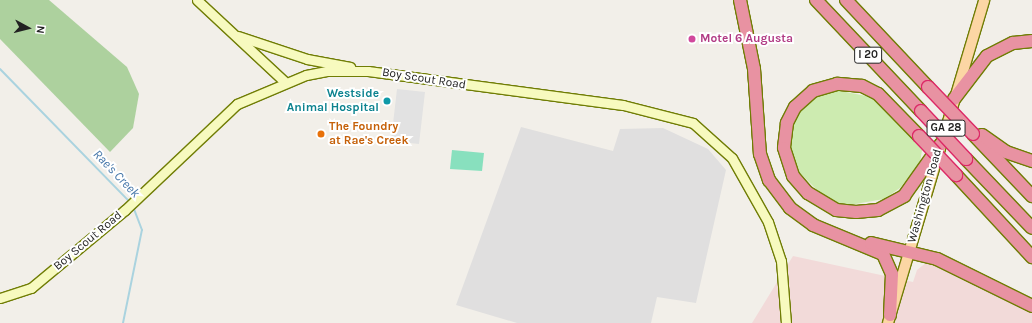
<!DOCTYPE html>
<style>
body{margin:0}
#map{position:relative;width:1032px;height:323px;overflow:hidden;background:#f2efe9;font-family:Karla,sans-serif}
div>[style]{position:absolute}
[style*='--x']{left:calc(var(--x)*1px);top:calc(var(--y)*1px);width:calc(var(--w)*1px);rotate:calc(var(--a)*1deg)}
.residential>*{inset:0;background:#e0dfdf}
.commercial>*{inset:0;background:#f2dad9}
.grass>*{inset:0;background:#cdebb0}
.forest>*{inset:0;background:#add19e}
.pitch>*{inset:0;background:#88e0be}
.parking>*{inset:0;background:#e2e2e2}
.stream>*{height:2px;margin:-1px;padding:0 1px;transform-origin:1px;border-radius:1px;background:#aad3df}
.roads{filter:drop-shadow(1px 0 #707d05) drop-shadow(-1px 0 #707d05) drop-shadow(0 1px #707d05) drop-shadow(0 -1px #707d05)}
.secondary>*{height:9px;margin:-4.5px;padding:0 4.5px;transform-origin:4.5px;border-radius:4.5px;background:#f7fabf}
.primary>*{height:10px;margin:-5px;padding:0 5px;transform-origin:5px;border-radius:5px;background:#fcd6a4}
.highway>*{height:12px;margin:-6px;padding:0 6px;transform-origin:6px;border-radius:6px;background:#e892a2}
.bridges{filter:drop-shadow(1px 0 #dc2a67) drop-shadow(-1px 0 #dc2a67) drop-shadow(0 1px #dc2a67) drop-shadow(0 -1px #dc2a67)}
.highway-bridge>*{height:12px;margin:-6px;padding:0 6px;transform-origin:6px;border-radius:6px;background:#e892a2}
.dots>*{width:11px;height:11px;translate:-50% -50%;box-sizing:border-box;border:2px solid #fff;border-radius:50%}
span{translate:-50% -50%;white-space:nowrap;text-align:center;line-height:1.15;-webkit-text-stroke:4px #fff;paint-order:stroke}
.shield-label span{padding:1px 3px;background:#fff;border:1px solid;border-radius:3px;-webkit-text-stroke-width:0}
.shield-label{font-size:11px;color:#222;font-weight:700}
.hotel-label{font-size:12px;color:#b23c85;font-weight:700}
.left{translate:0 -50%;text-align:left}
.street-label{font-size:12px;color:#222}
.culture-label{font-size:12px;color:#0d838f;font-weight:700}
.right{translate:-100% -50%;text-align:right}
.food-label{font-size:12px;color:#c56008;font-weight:700}
.water-label{font-size:13px;color:#4a7aab;font-style:italic}
.north{position:absolute;left:8px;top:8px;width:40px;height:40px;-webkit-text-stroke:3px #fff;paint-order:stroke;rotate:97deg;font-size:11px;font-weight:700;line-height:16px;text-align:center;color:#222}
.north::after{content:'';display:block;margin:auto;width:14px;height:18px;background:#222;clip-path:polygon(50% 0,100% 100%,50% 72%,0 100%)}
</style>
<div id="map">
<div class="residential">
<div style="clip-path:polygon(521px 127px,613px 151px,620px 129px,663px 128px,708px 149px,726px 170px,696px 303px,657px 297px,651px 323px,517px 323px,456px 305px)"></div>
</div>
<div class="commercial">
<div style="clip-path:polygon(793px 256px,913px 282px,917px 270px,927px 262px,1032px 313px,1032px 323px,752px 323px)"></div>
</div>
<div class="grass">
<div style="clip-path:polygon(831px 89px,871px 97px,889px 111px,922px 150px,920px 163px,900px 188px,884px 199px,844px 206px,824px 197px,796px 169px,789px 144px,791px 128px,801px 109px,814px 96px)"></div>
</div>
<div class="forest">
<div style="clip-path:polygon(0 0,49px 0,127px 67px,139px 94px,133px 128px,110px 152px,0 39px)"></div>
</div>
<div class="pitch">
<div style="clip-path:polygon(452px 150px,484px 153px,482px 171px,450px 169px)"></div>
</div>
<div class="parking">
<div style="clip-path:polygon(397px 89px,425px 92px,419px 144px,391px 141px)"></div>
</div>
<div class="stream">
<div style="--x:0;--y:69;--w:186;--a:45.7"></div>
<div style="--x:123;--y:323;--w:95;--a:-78.5"></div>
<div style="--x:142;--y:230;--w:26;--a:-111"></div>
</div>
<div class="roads">
<div class="secondary">
<div style="--x:197;--y:0;--w:119;--a:43"></div>
<div style="--x:238;--y:36;--w:73;--a:18.4"></div>
<div style="--x:307;--y:59;--w:44;--a:10.5"></div>
<div style="--x:0;--y:298;--w:33;--a:-18"></div>
<div style="--x:31;--y:288;--w:122;--a:-39.7"></div>
<div style="--x:125;--y:210;--w:154;--a:-43.4"></div>
<div style="--x:237;--y:104;--w:75;--a:-22.8"></div>
<div style="--x:306;--y:75;--w:21;--a:-11"></div>
<div style="--x:327;--y:71;--w:41;--a:0"></div>
<div style="--x:368;--y:71;--w:257;--a:7.6"></div>
<div style="--x:623;--y:105;--w:72;--a:14.4"></div>
<div style="--x:693;--y:123;--w:52;--a:41.9"></div>
<div style="--x:732;--y:158;--w:73;--a:60.6"></div>
<div style="--x:768;--y:222;--w:41;--a:71.6"></div>
<div style="--x:781;--y:261;--w:62;--a:85.4"></div>
</div>
<div class="primary">
<div style="--x:888;--y:323;--w:337;--a:-73.4"></div>
</div>
<div class="highway">
<div style="--x:740;--y:0;--w:70;--a:78.5"></div>
<div style="--x:754;--y:69;--w:85;--a:86"></div>
<div style="--x:760;--y:154;--w:28;--a:71"></div>
<div style="--x:769;--y:180;--w:35;--a:53"></div>
<div style="--x:790;--y:208;--w:29;--a:36"></div>
<div style="--x:813;--y:225;--w:76;--a:22.5"></div>
<div style="--x:883;--y:254;--w:22;--a:66"></div>
<div style="--x:892;--y:274;--w:41;--a:92.8"></div>
<div style="--x:816;--y:0;--w:153;--a:46.6"></div>
<div style="--x:846;--y:0;--w:120;--a:46.7"></div>
<div style="--x:954;--y:99;--w:54;--a:-52.5"></div>
<div style="--x:987;--y:56;--w:29;--a:-27"></div>
<div style="--x:1013;--y:43;--w:19;--a:-6"></div>
<div style="--x:973;--y:134;--w:86;--a:46.4"></div>
<div style="--x:982;--y:135;--w:29;--a:35"></div>
<div style="--x:1006;--y:152;--w:28;--a:19"></div>
<div style="--x:919;--y:136;--w:59;--a:-134.3"></div>
<div style="--x:878;--y:94;--w:18;--a:-153"></div>
<div style="--x:862;--y:86;--w:25;--a:-175"></div>
<div style="--x:837;--y:84;--w:25;--a:164"></div>
<div style="--x:813;--y:91;--w:24;--a:138"></div>
<div style="--x:795;--y:107;--w:18;--a:117"></div>
<div style="--x:787;--y:123;--w:25;--a:97"></div>
<div style="--x:784;--y:148;--w:29;--a:72"></div>
<div style="--x:793;--y:176;--w:23;--a:49"></div>
<div style="--x:808;--y:193;--w:33;--a:31"></div>
<div style="--x:836;--y:210;--w:20;--a:6"></div>
<div style="--x:856;--y:212;--w:22;--a:-5"></div>
<div style="--x:878;--y:210;--w:30;--a:-28"></div>
<div style="--x:904;--y:196;--w:64;--a:-54.6"></div>
<div style="--x:966;--y:159;--w:95;--a:46.3"></div>
<div style="--x:956;--y:175;--w:112;--a:47.2"></div>
<div style="--x:871;--y:243;--w:68;--a:13.6"></div>
<div style="--x:937;--y:259;--w:106;--a:26.3"></div>
</div>
</div>
<div class="bridges">
<div class="highway-bridge">
<div style="--x:928;--y:87;--w:65;--a:46.2"></div>
<div style="--x:921;--y:111;--w:66;--a:46.8"></div>
<div style="--x:919;--y:136;--w:54;--a:46.5"></div>
</div>
</div>
<div class="dots">
<div style="left:692px;top:39px;background:#d1479c"></div>
<div style="left:387px;top:101px;background:#0f9aa8"></div>
<div style="left:321px;top:134px;background:#e8710a"></div>
</div>
<div class="shield-label">
<span style="left:868px;top:55px">I 20</span>
<span style="left:946px;top:128px">GA 28</span>
</div>
<div class="hotel-label">
<span class="left" style="left:700px;top:39px">Motel 6 Augusta</span>
</div>
<div class="street-label">
<span style="left:424px;top:79px;rotate:9deg">Boy Scout Road</span>
<span style="left:925px;top:196px;rotate:-74deg">Washington Road</span>
<span style="left:88px;top:241px;rotate:-40deg">Boy Scout Road</span>
</div>
<div class="culture-label">
<span class="right" style="left:379px;top:101px">Westside<br>Animal Hospital</span>
</div>
<div class="food-label">
<span class="left" style="left:329px;top:134px">The Foundry<br>at Rae's Creek</span>
</div>
<div class="water-label">
<span style="left:116px;top:174px;rotate:46deg">Rae's Creek</span>
</div>
<div class="north">N</div>
</div>
